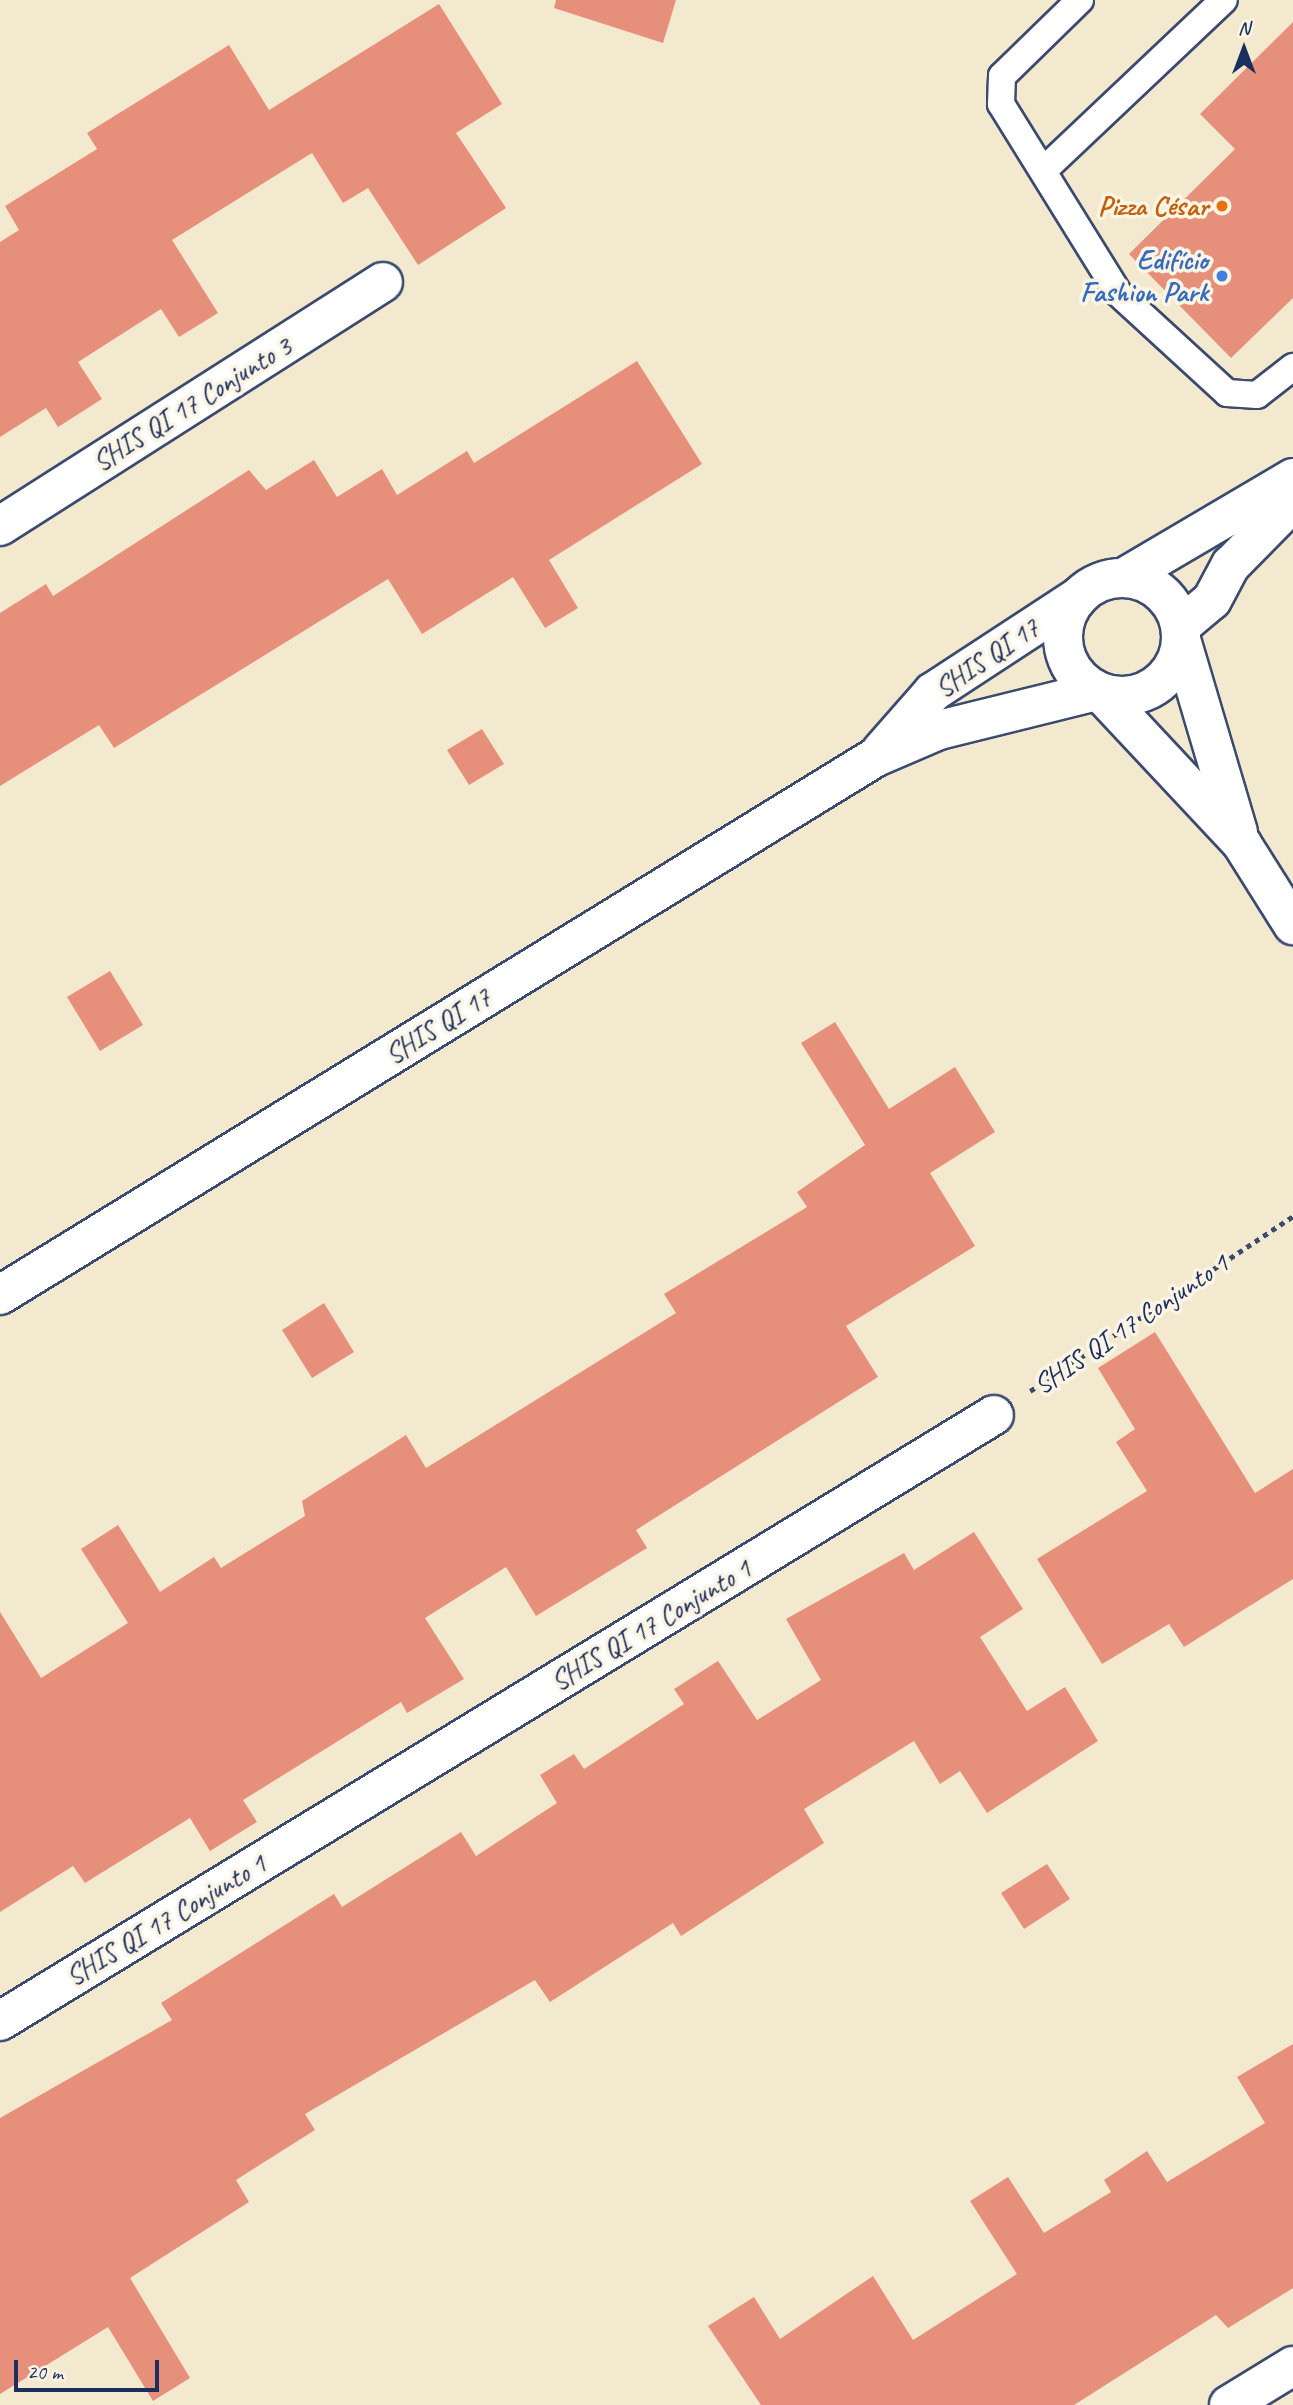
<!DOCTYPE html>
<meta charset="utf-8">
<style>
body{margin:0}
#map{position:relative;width:1293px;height:2405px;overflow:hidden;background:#f3e9cf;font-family:Caveat,sans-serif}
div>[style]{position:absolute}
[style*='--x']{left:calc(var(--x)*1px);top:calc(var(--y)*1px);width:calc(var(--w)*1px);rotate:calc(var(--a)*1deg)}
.building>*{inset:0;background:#e6907b}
.path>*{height:4.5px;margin-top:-2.25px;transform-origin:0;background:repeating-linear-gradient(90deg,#3b4b6f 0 5px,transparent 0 10px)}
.roads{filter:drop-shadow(2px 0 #3b4b6f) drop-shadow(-2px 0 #3b4b6f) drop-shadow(0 2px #3b4b6f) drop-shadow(0 -2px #3b4b6f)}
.service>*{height:26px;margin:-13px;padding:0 13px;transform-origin:13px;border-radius:13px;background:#fff}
.minor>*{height:38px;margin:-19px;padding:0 19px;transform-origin:19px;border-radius:19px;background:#fff}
.minor>.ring{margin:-19px;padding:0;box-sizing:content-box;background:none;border:38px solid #fff;border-radius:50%}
.dots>*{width:19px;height:19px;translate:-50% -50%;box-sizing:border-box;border:4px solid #fcf5e5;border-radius:50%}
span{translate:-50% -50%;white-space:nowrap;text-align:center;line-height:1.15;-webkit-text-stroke:7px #fcf5e5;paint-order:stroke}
.food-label{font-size:28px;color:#c56008;font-weight:700}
.right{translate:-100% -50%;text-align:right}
.shop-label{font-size:28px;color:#366cbe;font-weight:700}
.street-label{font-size:28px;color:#1b2f5e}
.north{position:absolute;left:1209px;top:14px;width:70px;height:70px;-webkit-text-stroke:5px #fcf5e5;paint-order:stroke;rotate:0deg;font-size:19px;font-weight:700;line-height:28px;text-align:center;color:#1b2f5e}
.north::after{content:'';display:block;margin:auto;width:24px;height:32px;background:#1b2f5e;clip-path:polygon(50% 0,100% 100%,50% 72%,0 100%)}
.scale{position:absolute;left:14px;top:2360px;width:145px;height:32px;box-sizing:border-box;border:4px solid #1b2f5e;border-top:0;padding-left:9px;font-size:21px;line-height:24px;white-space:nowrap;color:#1b2f5e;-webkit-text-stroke:5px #fcf5e5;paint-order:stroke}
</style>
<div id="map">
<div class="building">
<div style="clip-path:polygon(556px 0,676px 0,663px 43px,554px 8px)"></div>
<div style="clip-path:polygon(439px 4px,502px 104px,456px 133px,506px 208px,418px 265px,368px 188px,343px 203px,312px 153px,172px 240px,218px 313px,179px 337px,161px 309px,78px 362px,102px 399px,58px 427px,46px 408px,0 437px,0 242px,19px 230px,5px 206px,97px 149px,87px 133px,229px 45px,269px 110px)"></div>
<div style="clip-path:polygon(1293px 22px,1293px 298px,1231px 358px,1129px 254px,1235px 149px,1200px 114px)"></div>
<div style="clip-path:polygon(637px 361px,702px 464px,549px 560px,578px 608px,545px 628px,513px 577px,422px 634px,388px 579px,114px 748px,99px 725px,0 786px,0 613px,46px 584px,53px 596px,249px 470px,266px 490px,314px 460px,337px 497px,382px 469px,397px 495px,467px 451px,474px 463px)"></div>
<div style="clip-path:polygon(482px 729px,504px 764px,469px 785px,447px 750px)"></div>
<div style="clip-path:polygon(110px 971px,143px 1025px,100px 1051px,67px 997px)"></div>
<div style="clip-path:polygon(835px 1022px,889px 1109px,955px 1067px,995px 1132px,930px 1173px,975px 1246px,846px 1326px,878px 1377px,636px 1530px,647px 1548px,536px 1616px,506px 1567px,425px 1618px,464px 1679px,407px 1713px,401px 1702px,243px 1800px,257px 1822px,210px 1851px,190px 1818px,85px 1883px,73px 1866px,0 1912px,0 1612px,41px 1678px,128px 1623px,81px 1549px,118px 1525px,160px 1592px,214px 1557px,221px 1568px,305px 1516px,302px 1501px,406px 1435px,426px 1468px,676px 1313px,664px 1294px,807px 1207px,797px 1192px,865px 1145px,801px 1043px)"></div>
<div style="clip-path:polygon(324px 1303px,354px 1352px,312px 1378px,282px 1330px)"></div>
<div style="clip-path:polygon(1155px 1332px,1255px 1493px,1293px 1469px,1293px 1579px,1184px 1647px,1169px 1624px,1102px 1664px,1037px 1559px,1147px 1491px,1116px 1442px,1135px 1429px,1098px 1368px)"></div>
<div style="clip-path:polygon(974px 1532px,1023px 1609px,980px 1637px,1027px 1711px,1065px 1687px,1098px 1741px,987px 1813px,960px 1771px,940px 1784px,914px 1741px,804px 1809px,824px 1843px,681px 1936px,673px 1923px,550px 2002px,535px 1980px,305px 2114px,315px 2130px,236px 2180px,249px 2202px,130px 2278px,190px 2378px,153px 2401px,108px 2327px,0 2394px,0 2118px,172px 2020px,161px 2003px,334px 1894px,342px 1907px,461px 1832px,476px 1856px,557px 1803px,540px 1775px,574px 1754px,584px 1769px,684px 1704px,674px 1689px,718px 1661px,757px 1720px,821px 1680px,786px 1619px,904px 1553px,914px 1570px)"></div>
<div style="clip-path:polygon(1047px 1864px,1070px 1899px,1024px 1929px,1001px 1893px)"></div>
<div style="clip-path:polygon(1293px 2044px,1293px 2288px,1228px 2328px,1216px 2315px,1074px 2405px,761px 2405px,708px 2326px,754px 2297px,780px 2339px,873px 2276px,913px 2340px,1017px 2274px,970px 2201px,1008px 2177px,1044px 2233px,1111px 2192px,1104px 2180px,1147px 2151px,1167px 2182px,1265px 2123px,1237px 2077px)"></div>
</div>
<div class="path">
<div style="--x:1030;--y:1391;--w:316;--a:-33.6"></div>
</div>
<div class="roads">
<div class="service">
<div style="--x:1080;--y:0;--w:109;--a:135.7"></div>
<div style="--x:1002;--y:76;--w:28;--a:92"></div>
<div style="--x:1001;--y:104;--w:222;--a:58.2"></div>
<div style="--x:1118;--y:293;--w:148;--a:42.5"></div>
<div style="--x:1227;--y:393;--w:30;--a:4"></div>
<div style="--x:1257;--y:395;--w:46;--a:-37.9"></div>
<div style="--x:1045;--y:169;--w:246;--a:-43.4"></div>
</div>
<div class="minor">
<div style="--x:0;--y:526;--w:454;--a:-32.5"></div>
<div style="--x:1123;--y:578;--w:197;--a:-30.5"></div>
<div class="ring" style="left:1063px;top:578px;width:80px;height:80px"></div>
<div style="--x:1181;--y:626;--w:40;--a:-40"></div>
<div style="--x:1212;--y:600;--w:40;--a:-62"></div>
<div style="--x:1231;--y:565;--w:88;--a:-45.5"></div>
<div style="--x:1182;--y:643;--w:197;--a:73.5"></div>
<div style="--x:1100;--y:692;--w:208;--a:46.9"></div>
<div style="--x:1242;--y:844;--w:96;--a:57.8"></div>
<div style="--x:882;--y:750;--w:77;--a:-48.7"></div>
<div style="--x:933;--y:692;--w:173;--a:-33.2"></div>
<div style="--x:0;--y:1295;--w:1028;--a:-31.56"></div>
<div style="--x:876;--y:757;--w:69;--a:-23.2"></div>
<div style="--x:939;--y:730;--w:163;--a:-13.9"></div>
<div style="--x:0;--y:2021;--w:1164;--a:-31.37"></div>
<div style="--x:1229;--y:2405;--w:75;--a:-31.4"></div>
</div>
</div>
<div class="dots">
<div style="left:1222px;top:206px;background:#e8710a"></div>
<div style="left:1222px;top:276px;background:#3f7fe0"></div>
</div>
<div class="food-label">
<span class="right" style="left:1208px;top:206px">Pizza César</span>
</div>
<div class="shop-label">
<span class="right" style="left:1208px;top:276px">Edifício<br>Fashion Park</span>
</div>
<div class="street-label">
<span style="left:192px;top:404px;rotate:-32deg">SHIS QI 17 Conjunto 3</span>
<span style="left:987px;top:658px;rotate:-34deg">SHIS QI 17</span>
<span style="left:438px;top:1026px;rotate:-32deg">SHIS QI 17</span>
<span style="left:1131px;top:1324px;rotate:-34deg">SHIS QI 17 Conjunto 1</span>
<span style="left:651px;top:1625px;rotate:-31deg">SHIS QI 17 Conjunto 1</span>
<span style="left:166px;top:1920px;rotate:-31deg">SHIS QI 17 Conjunto 1</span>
</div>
<div class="north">N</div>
<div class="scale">20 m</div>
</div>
